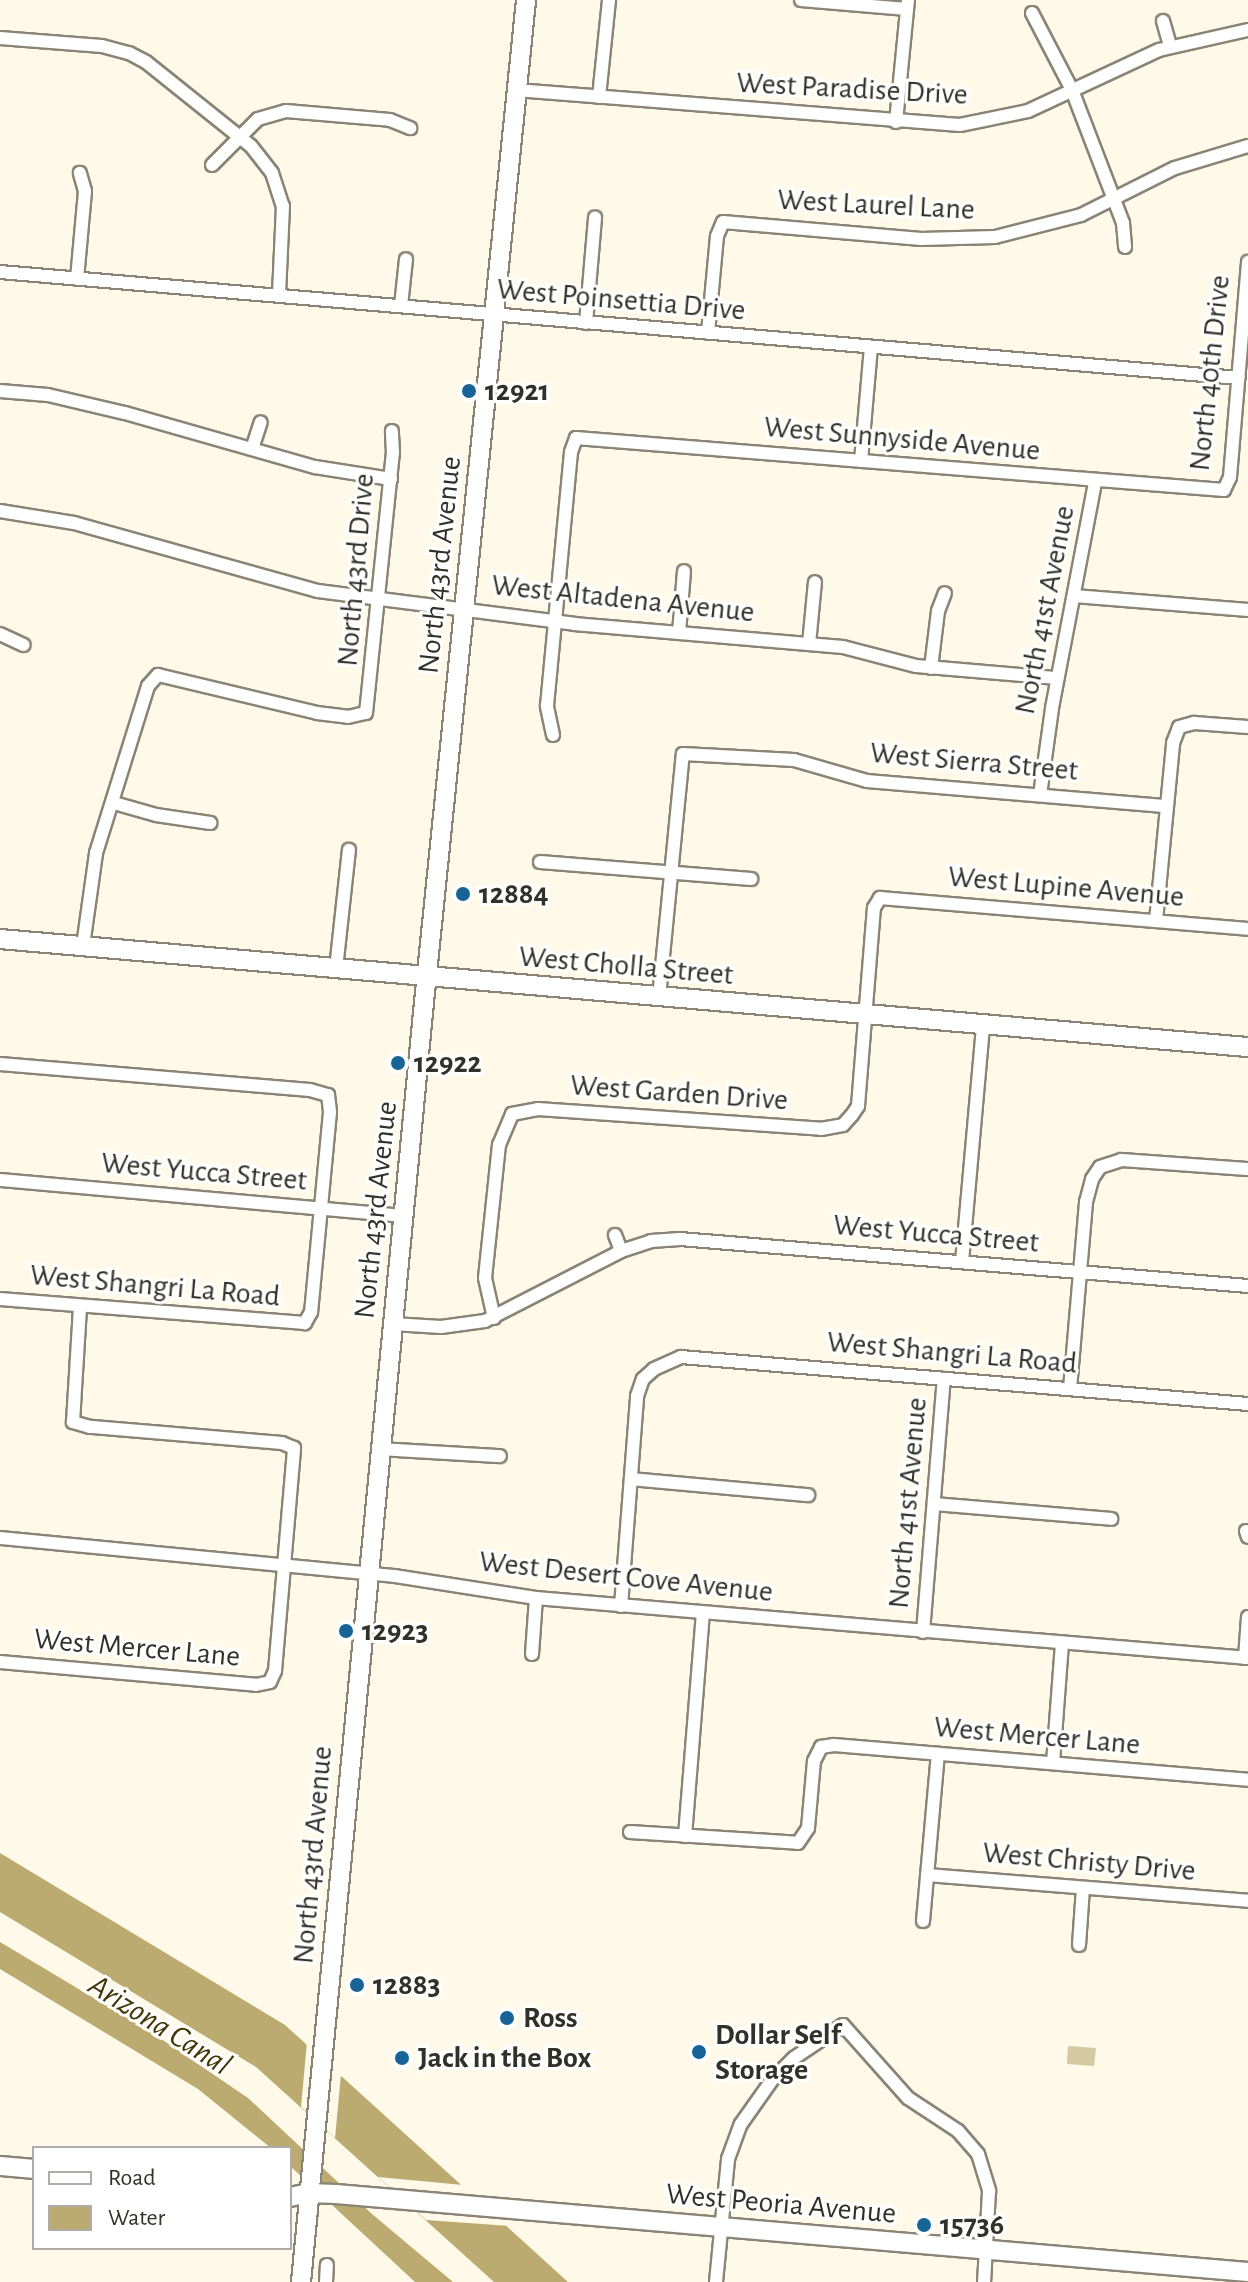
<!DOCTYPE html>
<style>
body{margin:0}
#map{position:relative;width:1248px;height:2282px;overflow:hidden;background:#fef9e8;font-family:"Alegreya Sans",sans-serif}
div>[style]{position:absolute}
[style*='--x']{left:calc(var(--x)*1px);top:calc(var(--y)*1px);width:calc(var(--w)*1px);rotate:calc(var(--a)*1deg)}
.green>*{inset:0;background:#d4c9a1}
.water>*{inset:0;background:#bcab70}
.pier>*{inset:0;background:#fef9e8}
.roads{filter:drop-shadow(2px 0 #898475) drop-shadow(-2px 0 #898475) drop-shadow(0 2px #898475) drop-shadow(0 -2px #898475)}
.street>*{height:12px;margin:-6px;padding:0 6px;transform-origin:6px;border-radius:6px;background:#fff}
.secondary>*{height:18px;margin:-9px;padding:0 9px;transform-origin:9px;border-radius:9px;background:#fff}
.dots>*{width:22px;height:22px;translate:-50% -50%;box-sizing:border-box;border:4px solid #fff;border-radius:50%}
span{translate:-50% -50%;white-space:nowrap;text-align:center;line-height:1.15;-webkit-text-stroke:6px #fff;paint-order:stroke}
.street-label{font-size:30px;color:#313029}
.poi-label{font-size:30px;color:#313029;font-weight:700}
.left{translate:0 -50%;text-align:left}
.water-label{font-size:32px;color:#423604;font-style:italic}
.legend{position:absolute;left:32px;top:2146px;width:260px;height:104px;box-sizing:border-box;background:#fff;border:2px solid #adaca9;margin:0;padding:10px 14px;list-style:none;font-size:24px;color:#313029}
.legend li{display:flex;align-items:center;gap:16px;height:40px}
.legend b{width:40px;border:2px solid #adaca9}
</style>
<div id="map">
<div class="green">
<div style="clip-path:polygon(1068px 2046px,1096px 2048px,1094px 2066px,1067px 2064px)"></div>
</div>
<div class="water">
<div style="clip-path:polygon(0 1853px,285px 2025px,568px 2282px,494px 2282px,256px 2067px,0 1912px)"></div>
<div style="clip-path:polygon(0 1942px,154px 2034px,248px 2098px,372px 2214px,453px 2282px,415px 2282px,290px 2166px,290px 2148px,271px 2148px,198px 2089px,0 1969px)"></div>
</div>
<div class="pier">
<div style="clip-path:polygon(307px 2042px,341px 2074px,335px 2138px,301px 2107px)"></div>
<div style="clip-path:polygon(378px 2177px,463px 2185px,510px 2226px,426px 2220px)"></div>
</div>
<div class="roads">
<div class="street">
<div style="--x:801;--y:0;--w:106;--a:4.9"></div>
<div style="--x:1032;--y:13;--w:87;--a:62.5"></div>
<div style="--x:1072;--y:90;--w:142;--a:69"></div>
<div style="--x:1123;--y:223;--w:24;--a:85"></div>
<div style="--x:1163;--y:21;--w:26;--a:74"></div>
<div style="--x:0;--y:38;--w:102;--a:4.5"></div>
<div style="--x:102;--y:46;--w:28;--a:15"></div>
<div style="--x:129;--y:53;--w:19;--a:28"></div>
<div style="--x:146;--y:62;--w:134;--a:38.7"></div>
<div style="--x:251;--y:146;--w:34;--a:52"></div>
<div style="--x:272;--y:173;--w:35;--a:72"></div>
<div style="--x:283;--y:206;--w:89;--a:92.6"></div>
<div style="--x:516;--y:90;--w:445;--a:4.5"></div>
<div style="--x:960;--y:125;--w:69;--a:-11.6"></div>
<div style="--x:1028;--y:111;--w:145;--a:-25"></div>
<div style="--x:1159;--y:50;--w:91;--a:-12.7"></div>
<div style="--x:599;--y:97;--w:98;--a:-84.1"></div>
<div style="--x:896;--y:122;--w:123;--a:-84.4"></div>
<div style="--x:212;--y:165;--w:65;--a:-45"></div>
<div style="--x:258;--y:119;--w:29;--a:-16"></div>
<div style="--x:286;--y:111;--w:104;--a:4.9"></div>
<div style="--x:390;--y:120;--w:22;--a:22"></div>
<div style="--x:0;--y:272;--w:1243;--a:4.89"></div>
<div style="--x:77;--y:279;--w:88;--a:-84.8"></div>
<div style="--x:85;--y:191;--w:19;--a:-106"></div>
<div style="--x:401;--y:306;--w:47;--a:-83.9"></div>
<div style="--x:586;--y:323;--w:106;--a:-85.1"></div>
<div style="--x:708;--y:333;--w:97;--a:-84.7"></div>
<div style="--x:717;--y:236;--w:15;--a:-67"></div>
<div style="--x:723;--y:222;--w:199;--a:4.9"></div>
<div style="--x:921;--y:239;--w:74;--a:-1.5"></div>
<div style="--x:995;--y:237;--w:89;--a:-14.3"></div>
<div style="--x:1081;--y:215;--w:105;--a:-26.6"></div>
<div style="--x:1175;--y:168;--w:76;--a:-16.8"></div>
<div style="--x:0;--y:391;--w:48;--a:4.8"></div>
<div style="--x:48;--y:395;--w:79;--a:13.2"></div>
<div style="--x:125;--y:413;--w:198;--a:15.9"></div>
<div style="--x:315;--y:467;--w:77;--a:9"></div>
<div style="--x:252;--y:449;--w:28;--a:-72"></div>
<div style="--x:861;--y:461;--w:114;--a:-85"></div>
<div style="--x:0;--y:511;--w:75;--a:9.2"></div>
<div style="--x:74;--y:523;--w:253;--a:15.6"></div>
<div style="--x:318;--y:591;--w:258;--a:7.3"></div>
<div style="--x:574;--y:624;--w:270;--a:4.9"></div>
<div style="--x:843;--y:647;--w:75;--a:14.6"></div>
<div style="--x:916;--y:666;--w:142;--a:4.9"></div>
<div style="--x:1074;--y:596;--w:175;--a:4.6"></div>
<div style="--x:679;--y:633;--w:62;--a:-85.4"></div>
<div style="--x:0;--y:634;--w:26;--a:25"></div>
<div style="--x:809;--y:644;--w:62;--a:-84.5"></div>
<div style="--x:931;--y:668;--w:57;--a:-83"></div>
<div style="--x:938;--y:611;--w:19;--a:-69"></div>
<div style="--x:553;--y:735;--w:30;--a:-102"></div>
<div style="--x:547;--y:706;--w:255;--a:-84.6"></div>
<div style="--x:571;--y:452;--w:15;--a:-70"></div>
<div style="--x:576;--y:438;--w:650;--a:4.59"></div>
<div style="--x:1224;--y:490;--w:14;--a:-65"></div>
<div style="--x:1230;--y:477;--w:216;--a:-85.2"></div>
<div style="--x:1040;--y:795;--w:88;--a:-82.1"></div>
<div style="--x:1052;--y:708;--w:230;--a:-79.2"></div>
<div style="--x:114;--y:803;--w:44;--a:15.9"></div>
<div style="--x:156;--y:815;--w:55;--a:8.4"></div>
<div style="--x:540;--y:862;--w:212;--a:4.6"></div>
<div style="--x:1156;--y:921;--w:179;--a:-84.5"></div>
<div style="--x:1173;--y:743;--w:17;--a:-69"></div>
<div style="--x:1179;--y:727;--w:16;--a:-15"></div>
<div style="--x:1194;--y:723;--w:54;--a:4.2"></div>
<div style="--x:83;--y:946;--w:94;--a:-82"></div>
<div style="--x:96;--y:853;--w:175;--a:-72.7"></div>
<div style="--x:148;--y:686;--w:15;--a:-48"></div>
<div style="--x:158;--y:675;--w:163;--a:13.4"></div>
<div style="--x:317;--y:713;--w:31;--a:7"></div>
<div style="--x:348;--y:717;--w:18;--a:-13"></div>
<div style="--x:366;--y:713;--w:261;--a:-84.1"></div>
<div style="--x:393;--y:453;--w:22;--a:-93"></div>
<div style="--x:336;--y:969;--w:120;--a:-83.8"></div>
<div style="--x:659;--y:997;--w:244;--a:-84.4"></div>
<div style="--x:683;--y:754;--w:111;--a:3.1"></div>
<div style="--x:794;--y:760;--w:76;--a:16"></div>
<div style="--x:867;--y:781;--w:301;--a:4.8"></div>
<div style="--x:0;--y:1064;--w:311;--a:4.8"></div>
<div style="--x:310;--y:1090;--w:19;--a:16"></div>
<div style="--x:328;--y:1095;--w:17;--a:83"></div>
<div style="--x:330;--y:1112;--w:201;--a:95.4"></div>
<div style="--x:311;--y:1312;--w:13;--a:119"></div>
<div style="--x:305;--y:1323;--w:306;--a:-175.5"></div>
<div style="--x:0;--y:1180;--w:405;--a:5.1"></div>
<div style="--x:615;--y:1235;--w:17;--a:69"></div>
<div style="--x:962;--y:1262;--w:238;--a:-84.9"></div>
<div style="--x:494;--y:1318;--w:41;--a:-102.7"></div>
<div style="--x:485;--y:1278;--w:134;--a:-84"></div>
<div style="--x:499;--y:1145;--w:34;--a:-67"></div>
<div style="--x:512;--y:1114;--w:26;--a:-11"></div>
<div style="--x:538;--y:1109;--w:284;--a:4"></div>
<div style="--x:821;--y:1129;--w:22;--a:-10"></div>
<div style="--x:843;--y:1125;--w:13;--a:-48"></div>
<div style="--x:852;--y:1115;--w:11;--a:-56"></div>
<div style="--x:858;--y:1106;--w:199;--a:-85.4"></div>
<div style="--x:874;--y:908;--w:12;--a:-59"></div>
<div style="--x:880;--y:898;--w:369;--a:4.8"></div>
<div style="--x:393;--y:1324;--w:48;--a:3.6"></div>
<div style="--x:441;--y:1327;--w:44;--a:-7.8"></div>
<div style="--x:485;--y:1321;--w:153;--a:-27.2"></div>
<div style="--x:621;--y:1251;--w:32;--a:-18"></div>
<div style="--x:651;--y:1241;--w:29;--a:-4"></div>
<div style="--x:680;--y:1239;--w:570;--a:4.73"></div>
<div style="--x:1070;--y:1389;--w:188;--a:-85.1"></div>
<div style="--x:1086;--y:1202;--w:24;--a:-75"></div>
<div style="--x:1092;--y:1179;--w:14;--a:-56"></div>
<div style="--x:1100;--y:1167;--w:22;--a:-18"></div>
<div style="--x:1121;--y:1160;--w:127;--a:4.1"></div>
<div style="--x:381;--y:1449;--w:119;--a:3.4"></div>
<div style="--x:631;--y:1479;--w:178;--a:5.2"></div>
<div style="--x:934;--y:1504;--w:178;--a:4.8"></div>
<div style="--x:1246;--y:1531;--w:6;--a:72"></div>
<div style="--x:0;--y:1538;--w:397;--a:5.5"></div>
<div style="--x:395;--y:1576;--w:143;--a:8.9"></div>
<div style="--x:536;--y:1598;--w:715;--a:4.82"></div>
<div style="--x:621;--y:1606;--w:211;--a:-85.6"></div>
<div style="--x:637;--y:1396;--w:18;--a:-71"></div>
<div style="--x:643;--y:1379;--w:15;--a:-42"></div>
<div style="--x:654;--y:1369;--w:30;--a:-24"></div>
<div style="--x:681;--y:1357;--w:569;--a:4.74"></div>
<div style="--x:923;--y:1632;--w:254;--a:-85.3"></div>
<div style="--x:532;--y:1654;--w:56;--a:-85.9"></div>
<div style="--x:1245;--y:1658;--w:41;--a:-85.8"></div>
<div style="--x:0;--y:1662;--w:257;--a:5.1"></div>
<div style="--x:256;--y:1685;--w:14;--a:-12"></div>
<div style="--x:270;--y:1682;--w:12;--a:-66"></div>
<div style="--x:275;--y:1671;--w:224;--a:-85.1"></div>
<div style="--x:294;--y:1448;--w:13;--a:-157"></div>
<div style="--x:282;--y:1443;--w:193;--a:-175.2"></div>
<div style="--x:90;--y:1427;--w:18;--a:-164"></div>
<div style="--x:73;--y:1422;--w:116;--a:-86.5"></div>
<div style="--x:1053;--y:1763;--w:120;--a:-85.7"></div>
<div style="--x:630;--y:1832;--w:168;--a:3.7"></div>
<div style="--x:798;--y:1843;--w:18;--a:-56"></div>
<div style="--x:808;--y:1828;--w:67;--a:-84.9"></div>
<div style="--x:814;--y:1761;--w:16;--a:-63"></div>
<div style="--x:821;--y:1747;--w:13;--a:-9"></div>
<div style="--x:834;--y:1745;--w:415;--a:4.8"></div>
<div style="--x:685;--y:1836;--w:224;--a:-85.4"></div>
<div style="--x:927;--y:1875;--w:322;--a:4.6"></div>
<div style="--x:923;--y:1921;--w:168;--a:-84.9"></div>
<div style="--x:1079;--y:1945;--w:57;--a:-86"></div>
<div style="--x:326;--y:2282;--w:17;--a:-87"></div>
<div style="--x:716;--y:2282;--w:124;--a:-84.4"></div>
<div style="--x:728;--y:2159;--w:37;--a:-70"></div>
<div style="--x:741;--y:2124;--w:54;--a:-54.8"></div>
<div style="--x:772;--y:2080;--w:31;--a:-45"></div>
<div style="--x:794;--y:2058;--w:59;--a:-34"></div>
<div style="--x:843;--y:2025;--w:98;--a:48.3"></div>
<div style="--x:908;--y:2098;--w:60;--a:33.4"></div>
<div style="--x:958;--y:2131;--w:30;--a:49"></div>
<div style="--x:978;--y:2154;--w:39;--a:73"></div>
<div style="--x:989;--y:2191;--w:91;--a:93.1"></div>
</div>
<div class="secondary">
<div style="--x:0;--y:939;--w:1253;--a:4.95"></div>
<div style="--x:0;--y:2166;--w:34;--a:5"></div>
<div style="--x:290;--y:2197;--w:19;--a:-12"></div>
<div style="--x:309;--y:2193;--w:27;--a:2"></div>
<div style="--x:336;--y:2194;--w:915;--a:4.89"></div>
<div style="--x:301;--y:2282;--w:1295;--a:-84.51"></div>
<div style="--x:425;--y:993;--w:998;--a:-84.19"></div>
</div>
</div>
<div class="dots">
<div style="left:469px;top:391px;background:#186497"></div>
<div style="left:463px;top:894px;background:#186497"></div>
<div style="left:398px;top:1063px;background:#186497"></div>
<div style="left:346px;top:1631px;background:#186497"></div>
<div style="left:357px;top:1985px;background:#186497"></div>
<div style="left:507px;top:2018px;background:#186497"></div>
<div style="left:699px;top:2052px;background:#186497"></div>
<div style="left:402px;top:2058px;background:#186497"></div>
<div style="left:924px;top:2225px;background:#186497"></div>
</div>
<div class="street-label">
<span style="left:852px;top:89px;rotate:3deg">West Paradise Drive</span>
<span style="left:876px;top:205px;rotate:3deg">West Laurel Lane</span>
<span style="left:621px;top:300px;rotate:5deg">West Poinsettia Drive</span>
<span style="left:1210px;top:373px;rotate:-84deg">North 40th Drive</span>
<span style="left:902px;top:439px;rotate:5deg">West Sunnyside Avenue</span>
<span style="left:440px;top:565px;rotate:-84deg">North 43rd Avenue</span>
<span style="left:356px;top:570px;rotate:-85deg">North 43rd Drive</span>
<span style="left:623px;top:599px;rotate:6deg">West Altadena Avenue</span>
<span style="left:1045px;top:610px;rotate:-79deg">North 41st Avenue</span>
<span style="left:974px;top:762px;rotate:5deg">West Sierra Street</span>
<span style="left:1066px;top:887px;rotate:5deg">West Lupine Avenue</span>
<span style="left:626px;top:966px;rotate:5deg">West Cholla Street</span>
<span style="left:679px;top:1093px;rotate:4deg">West Garden Drive</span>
<span style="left:204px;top:1172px;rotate:5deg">West Yucca Street</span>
<span style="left:376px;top:1210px;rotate:-84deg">North 43rd Avenue</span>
<span style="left:936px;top:1234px;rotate:5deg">West Yucca Street</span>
<span style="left:155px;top:1286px;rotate:5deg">West Shangri La Road</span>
<span style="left:952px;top:1353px;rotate:5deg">West Shangri La Road</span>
<span style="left:908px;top:1503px;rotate:-85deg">North 41st Avenue</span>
<span style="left:626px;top:1577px;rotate:6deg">West Desert Cove Avenue</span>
<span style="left:137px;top:1648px;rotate:5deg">West Mercer Lane</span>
<span style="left:1037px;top:1736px;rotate:5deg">West Mercer Lane</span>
<span style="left:313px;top:1855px;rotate:-85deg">North 43rd Avenue</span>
<span style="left:1089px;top:1862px;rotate:5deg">West Christy Drive</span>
<span style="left:781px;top:2204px;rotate:5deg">West Peoria Avenue</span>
</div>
<div class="poi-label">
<span class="left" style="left:485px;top:391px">12921</span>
<span class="left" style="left:479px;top:894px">12884</span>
<span class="left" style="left:414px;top:1063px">12922</span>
<span class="left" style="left:362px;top:1631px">12923</span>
<span class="left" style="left:373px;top:1985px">12883</span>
<span class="left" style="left:523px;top:2018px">Ross</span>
<span class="left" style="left:715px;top:2052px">Dollar Self<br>Storage</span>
<span class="left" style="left:418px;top:2058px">Jack in the Box</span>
<span class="left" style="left:940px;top:2225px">15736</span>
</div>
<div class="water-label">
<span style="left:160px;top:2025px;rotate:32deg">Arizona Canal</span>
</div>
<ul class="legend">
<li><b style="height:10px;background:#fff"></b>Road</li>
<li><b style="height:22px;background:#bcab70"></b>Water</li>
</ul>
</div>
